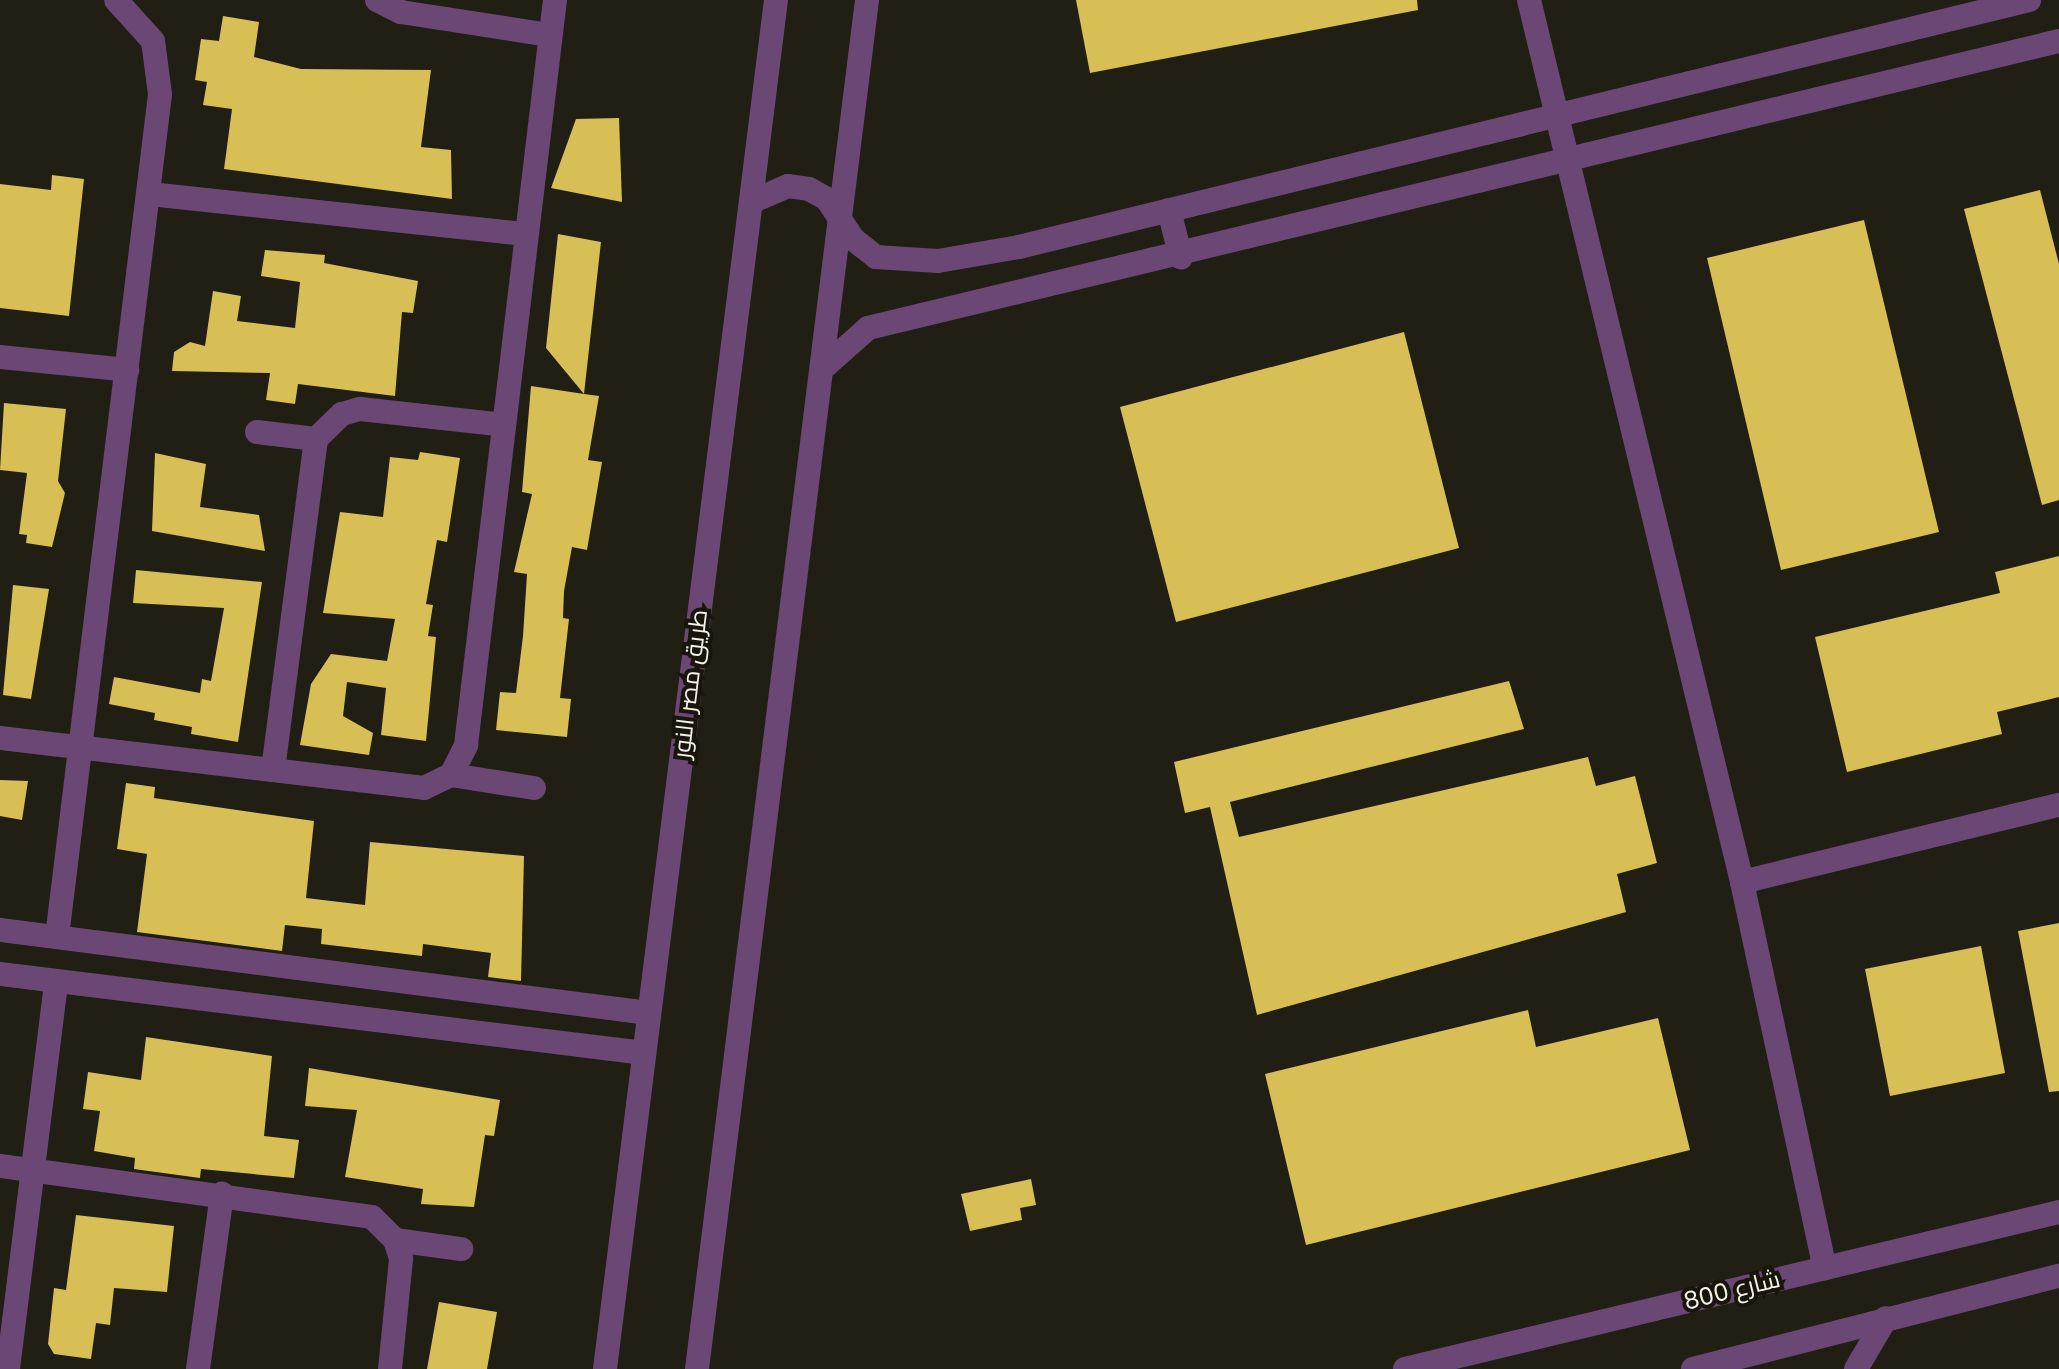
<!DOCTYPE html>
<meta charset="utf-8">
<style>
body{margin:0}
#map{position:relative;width:2059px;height:1369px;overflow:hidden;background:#211e13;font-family:Poppins,Cairo,sans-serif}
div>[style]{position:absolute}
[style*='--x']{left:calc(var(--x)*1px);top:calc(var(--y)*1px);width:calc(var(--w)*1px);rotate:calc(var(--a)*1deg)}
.building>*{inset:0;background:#d7be55}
.minor>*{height:24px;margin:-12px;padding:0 12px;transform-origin:12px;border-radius:12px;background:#6b4775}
span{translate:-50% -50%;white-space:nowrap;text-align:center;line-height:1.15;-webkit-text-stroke:8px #18150a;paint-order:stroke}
.street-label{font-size:24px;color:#f4f2eb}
</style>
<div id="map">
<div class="building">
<div style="clip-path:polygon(1076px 0,1417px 0,1418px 10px,1090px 73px)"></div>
<div style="clip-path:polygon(223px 16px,259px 22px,254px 57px,301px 69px,431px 70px,421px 147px,451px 150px,452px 199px,224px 169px,232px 109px,203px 105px,207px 82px,195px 80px,201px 39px,219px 41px)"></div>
<div style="clip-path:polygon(619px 118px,622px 202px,551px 188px,576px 119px)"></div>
<div style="clip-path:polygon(52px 175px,84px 179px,69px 316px,0 308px,0 184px,51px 190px)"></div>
<div style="clip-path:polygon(2040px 190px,2059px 264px,2059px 500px,2042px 505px,1964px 209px)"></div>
<div style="clip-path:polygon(1864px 220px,1939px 532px,1781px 570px,1707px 258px)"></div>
<div style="clip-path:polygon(558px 234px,601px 242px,584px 394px,599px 396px,588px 460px,602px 462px,587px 550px,572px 547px,564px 591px,563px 618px,569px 619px,560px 698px,571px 699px,567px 737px,496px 730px,500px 692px,516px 693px,523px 636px,527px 574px,514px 572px,532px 494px,522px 492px,531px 386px,584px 394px,546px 348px)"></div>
<div style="clip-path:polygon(265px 250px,325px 255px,324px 263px,418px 281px,413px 313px,402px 312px,395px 396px,298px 384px,295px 404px,266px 400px,270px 373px,172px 371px,174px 352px,190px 342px,205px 346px,213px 291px,241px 296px,237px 321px,295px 328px,300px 282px,261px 276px)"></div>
<div style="clip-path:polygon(1404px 332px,1459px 548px,1176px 622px,1120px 407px)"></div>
<div style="clip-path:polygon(4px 403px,66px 409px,58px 481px,65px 493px,52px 547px,26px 543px,27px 535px,19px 534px,27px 473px,0 470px)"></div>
<div style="clip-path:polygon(420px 452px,460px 458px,447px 542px,437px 540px,426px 604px,433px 605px,428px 636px,436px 637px,426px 741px,381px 735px,386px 688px,347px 682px,343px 716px,373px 733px,369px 755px,300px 745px,311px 684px,331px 654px,387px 661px,395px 619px,323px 613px,340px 512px,383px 517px,390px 457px,418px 460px)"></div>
<div style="clip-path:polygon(155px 453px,206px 464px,200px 507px,259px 515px,265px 551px,152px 531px)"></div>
<div style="clip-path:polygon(2059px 556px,2059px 697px,1997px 712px,2002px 734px,1847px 772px,1815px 637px,2000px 593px,1995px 572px)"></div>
<div style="clip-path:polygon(136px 570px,262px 582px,238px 742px,191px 734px,192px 727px,154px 720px,155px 713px,109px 704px,114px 677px,200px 693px,202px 679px,211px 681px,224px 608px,133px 603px)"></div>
<div style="clip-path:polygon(13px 585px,49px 589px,31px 699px,3px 695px)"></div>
<div style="clip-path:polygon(1509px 681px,1524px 729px,1230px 802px,1239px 837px,1588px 757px,1596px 786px,1635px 776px,1657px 863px,1617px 874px,1626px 912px,1257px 1015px,1210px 807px,1185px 813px,1174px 762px)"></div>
<div style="clip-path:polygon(0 780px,28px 781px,22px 820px,0 816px)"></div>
<div style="clip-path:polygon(126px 783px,155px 787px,154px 798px,314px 821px,306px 898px,365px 905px,370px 842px,524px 856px,521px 981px,488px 977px,491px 953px,423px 944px,422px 956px,321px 944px,322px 929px,285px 925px,282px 951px,137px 932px,147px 854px,117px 849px)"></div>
<div style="clip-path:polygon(2059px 923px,2059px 1091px,2049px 1092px,2018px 931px)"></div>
<div style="clip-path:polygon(1981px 946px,2005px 1073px,1890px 1096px,1865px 969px)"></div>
<div style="clip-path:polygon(1528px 1010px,1536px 1047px,1658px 1018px,1690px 1150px,1306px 1245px,1265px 1074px)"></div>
<div style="clip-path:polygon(146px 1037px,272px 1056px,264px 1136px,299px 1140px,294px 1178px,201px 1169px,200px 1178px,134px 1169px,135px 1158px,94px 1151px,100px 1111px,83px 1109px,88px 1072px,141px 1080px)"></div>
<div style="clip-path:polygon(309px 1068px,500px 1100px,494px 1136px,485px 1135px,474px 1207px,421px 1204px,423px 1189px,345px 1177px,357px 1110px,305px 1106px)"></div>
<div style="clip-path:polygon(1031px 1179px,1036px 1205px,1020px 1208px,1022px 1220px,970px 1231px,961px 1194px)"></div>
<div style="clip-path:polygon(76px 1215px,174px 1226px,167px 1292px,114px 1288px,110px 1325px,96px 1323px,91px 1359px,54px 1354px,48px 1344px,54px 1288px,66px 1290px)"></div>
<div style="clip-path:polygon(439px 1302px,497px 1312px,487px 1369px,427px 1369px)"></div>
</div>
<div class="minor">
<div style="--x:377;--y:0;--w:27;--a:27"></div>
<div style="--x:401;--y:12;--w:151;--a:8.8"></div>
<div style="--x:1529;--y:0;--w:907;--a:76.42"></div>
<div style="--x:1742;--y:882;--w:395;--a:77.9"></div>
<div style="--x:150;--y:194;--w:378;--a:6.1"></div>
<div style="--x:751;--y:202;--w:40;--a:-23.4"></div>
<div style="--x:788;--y:186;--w:21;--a:8"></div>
<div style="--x:809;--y:189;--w:21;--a:29"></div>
<div style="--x:827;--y:199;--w:48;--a:57"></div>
<div style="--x:853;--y:239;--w:29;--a:38"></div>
<div style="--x:876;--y:257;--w:62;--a:3.7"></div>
<div style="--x:938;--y:261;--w:82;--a:-9.8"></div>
<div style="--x:1019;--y:247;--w:1040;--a:-13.74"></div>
<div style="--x:1169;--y:210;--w:49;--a:76"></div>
<div style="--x:0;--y:357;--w:128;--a:5.8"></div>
<div style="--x:823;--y:368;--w:60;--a:-41.6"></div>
<div style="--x:868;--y:328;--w:1225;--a:-13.55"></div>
<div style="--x:257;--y:432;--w:59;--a:6.8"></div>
<div style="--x:0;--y:738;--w:427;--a:6.7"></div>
<div style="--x:424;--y:788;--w:30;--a:-26"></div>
<div style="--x:451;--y:775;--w:34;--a:-63"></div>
<div style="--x:466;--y:745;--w:750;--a:-83.19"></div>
<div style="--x:273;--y:770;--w:334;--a:-82.6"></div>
<div style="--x:316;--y:439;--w:36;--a:-44"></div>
<div style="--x:342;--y:414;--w:19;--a:-16"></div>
<div style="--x:360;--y:409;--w:145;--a:6.3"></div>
<div style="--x:451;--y:775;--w:84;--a:8.9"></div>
<div style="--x:1742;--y:882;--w:326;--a:-13.7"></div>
<div style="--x:0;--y:930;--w:654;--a:7.29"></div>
<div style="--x:57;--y:937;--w:849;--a:-83.03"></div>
<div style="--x:160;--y:94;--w:53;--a:-97.5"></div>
<div style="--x:153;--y:41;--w:55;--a:-132.1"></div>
<div style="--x:0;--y:974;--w:649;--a:6.99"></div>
<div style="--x:0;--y:1166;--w:375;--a:7.8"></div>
<div style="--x:372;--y:1217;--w:33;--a:45"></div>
<div style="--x:395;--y:1240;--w:20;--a:72"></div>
<div style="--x:401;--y:1259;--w:111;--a:95.7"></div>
<div style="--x:395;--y:1240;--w:67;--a:7.8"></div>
<div style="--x:8;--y:1369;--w:391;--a:-82.9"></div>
<div style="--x:198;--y:1369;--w:177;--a:-82.2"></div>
<div style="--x:605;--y:1369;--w:1380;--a:-82.88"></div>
<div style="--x:697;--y:1369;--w:1380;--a:-82.92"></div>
<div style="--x:1405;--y:1369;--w:673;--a:-13.5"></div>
<div style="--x:1693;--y:1369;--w:378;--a:-14.3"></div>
<div style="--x:1856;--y:1369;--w:59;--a:-59.5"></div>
</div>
<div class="street-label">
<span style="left:690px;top:684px;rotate:-83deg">طريق مصر النور</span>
<span style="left:1732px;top:1290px;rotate:-14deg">شارع 800</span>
</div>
</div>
